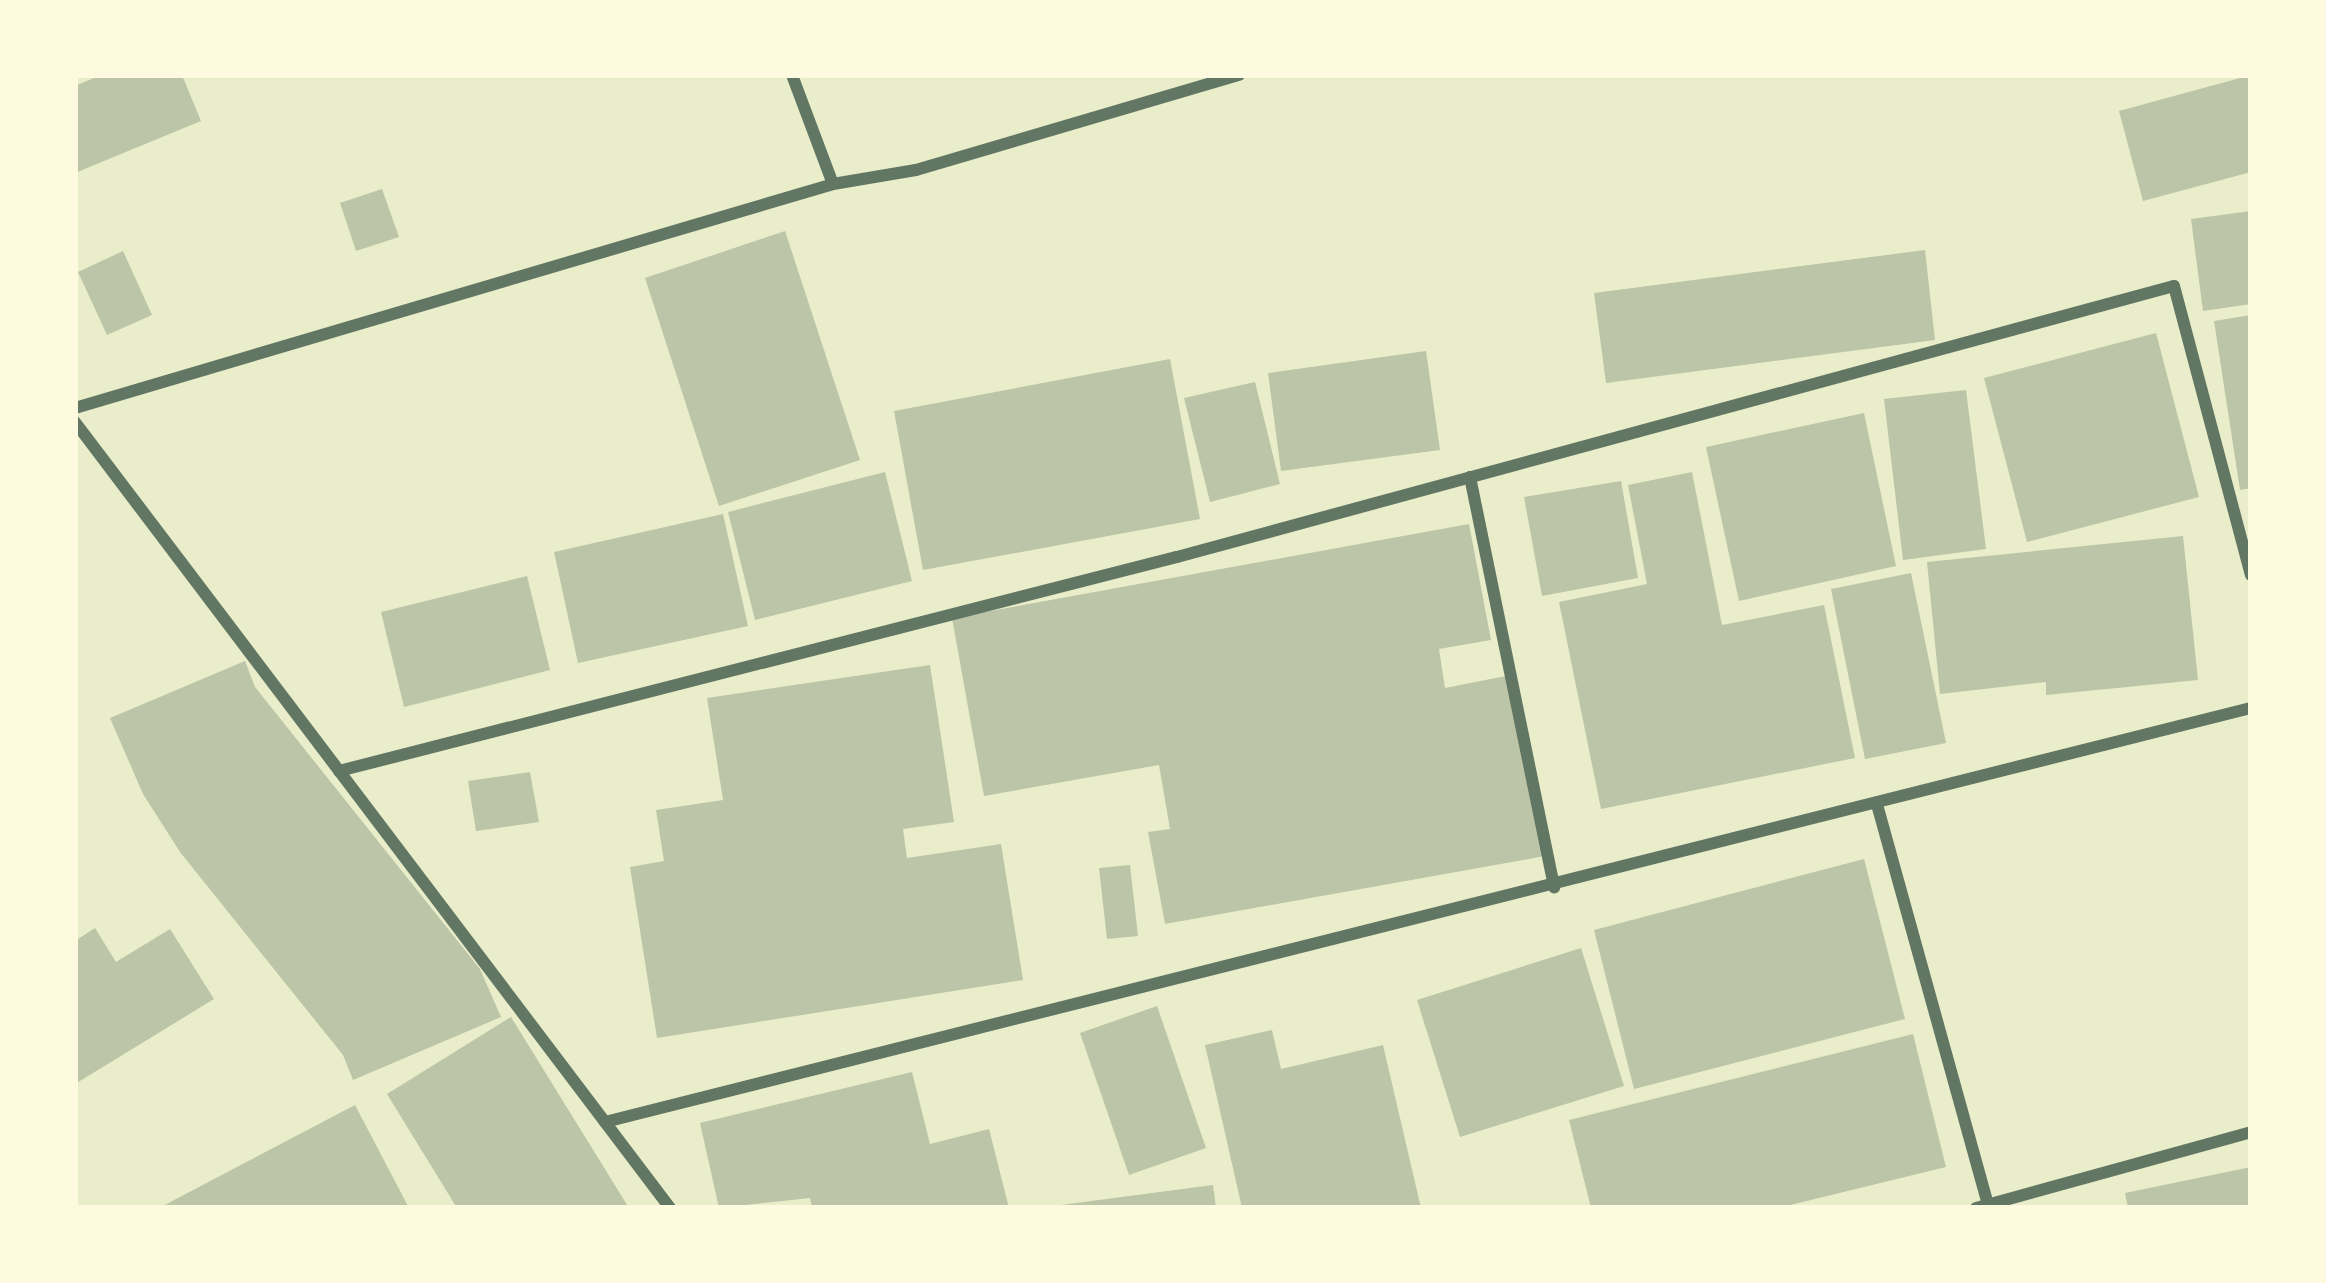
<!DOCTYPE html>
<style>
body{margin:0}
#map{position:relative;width:2326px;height:1283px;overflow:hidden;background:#e9edc9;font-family:"IBM Plex Sans",sans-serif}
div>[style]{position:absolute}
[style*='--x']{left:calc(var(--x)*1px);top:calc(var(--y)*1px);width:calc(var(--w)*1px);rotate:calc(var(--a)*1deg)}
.building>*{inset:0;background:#bcc5a7}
.minor>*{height:12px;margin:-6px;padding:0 6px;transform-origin:6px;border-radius:6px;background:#617663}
span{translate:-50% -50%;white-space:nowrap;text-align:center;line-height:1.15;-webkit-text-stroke:12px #fefae0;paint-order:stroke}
.frame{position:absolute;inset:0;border:78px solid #fefae0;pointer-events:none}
</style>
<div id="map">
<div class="building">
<div style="clip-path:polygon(101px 75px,182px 75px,201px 121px,75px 173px,75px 86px)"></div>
<div style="clip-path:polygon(2251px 75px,2251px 172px,2143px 201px,2119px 111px)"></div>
<div style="clip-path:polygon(382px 189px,399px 237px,356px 251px,340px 203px)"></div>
<div style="clip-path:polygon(2251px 211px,2251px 304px,2203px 311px,2191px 219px)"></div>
<div style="clip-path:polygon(785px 231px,860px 460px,719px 506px,645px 278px)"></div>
<div style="clip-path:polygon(1925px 250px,1935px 340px,1606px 383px,1594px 293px)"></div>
<div style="clip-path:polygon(123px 251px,152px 315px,107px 335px,78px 272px)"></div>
<div style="clip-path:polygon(2251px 315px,2251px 488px,2240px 490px,2214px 321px)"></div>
<div style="clip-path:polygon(2156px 333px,2199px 497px,2027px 542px,1984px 378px)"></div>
<div style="clip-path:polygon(1426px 351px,1440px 450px,1281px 471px,1268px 373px)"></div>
<div style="clip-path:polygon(1170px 359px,1200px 519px,923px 570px,894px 411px)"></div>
<div style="clip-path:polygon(1255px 382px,1280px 484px,1210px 502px,1184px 398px)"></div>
<div style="clip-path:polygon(1966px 390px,1986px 549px,1903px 560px,1884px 399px)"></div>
<div style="clip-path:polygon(1864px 413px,1896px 566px,1739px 601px,1706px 447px)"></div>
<div style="clip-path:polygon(885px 472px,912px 581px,755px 620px,728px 512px)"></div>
<div style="clip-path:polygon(1692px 472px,1722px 625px,1824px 605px,1855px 758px,1601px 809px,1559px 602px,1647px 584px,1628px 485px)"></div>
<div style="clip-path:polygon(1621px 481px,1638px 578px,1542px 596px,1524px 497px)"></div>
<div style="clip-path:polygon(723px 514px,748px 626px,578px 663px,554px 552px)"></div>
<div style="clip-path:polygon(1469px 524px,1491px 640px,1439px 649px,1445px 688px,1511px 675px,1545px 856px,1165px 924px,1148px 832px,1170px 829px,1159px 765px,984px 796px,952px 618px)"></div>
<div style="clip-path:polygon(2183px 536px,2198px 680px,2046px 695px,2046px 682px,1940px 694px,1927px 562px)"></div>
<div style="clip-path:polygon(1911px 573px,1946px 743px,1865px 759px,1831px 589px)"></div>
<div style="clip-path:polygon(527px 576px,550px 670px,404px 707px,381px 612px)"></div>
<div style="clip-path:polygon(245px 661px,255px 687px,480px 969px,501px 1017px,353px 1080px,343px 1055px,180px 852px,143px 794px,110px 718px)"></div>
<div style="clip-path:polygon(930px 665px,954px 822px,903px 829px,907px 858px,1001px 844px,1023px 980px,657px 1038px,630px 867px,664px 861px,656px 810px,723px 800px,707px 698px)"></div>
<div style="clip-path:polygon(530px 772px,539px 822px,476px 831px,468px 781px)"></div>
<div style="clip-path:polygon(1864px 859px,1905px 1019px,1634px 1089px,1594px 930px)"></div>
<div style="clip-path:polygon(1130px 865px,1138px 936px,1107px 939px,1099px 868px)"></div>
<div style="clip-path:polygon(95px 928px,116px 962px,170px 929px,214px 999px,75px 1084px,75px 941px)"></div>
<div style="clip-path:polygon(1581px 948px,1624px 1086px,1460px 1137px,1417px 1000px)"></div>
<div style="clip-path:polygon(1157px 1006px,1206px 1148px,1129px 1175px,1080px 1033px)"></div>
<div style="clip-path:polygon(511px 1017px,629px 1208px,457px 1208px,387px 1094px)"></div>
<div style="clip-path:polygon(1272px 1030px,1281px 1069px,1383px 1045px,1421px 1208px,1242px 1208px,1205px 1045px)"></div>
<div style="clip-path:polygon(1913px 1034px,1946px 1167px,1778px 1208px,1591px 1208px,1569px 1120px)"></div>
<div style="clip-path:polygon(912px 1072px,930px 1144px,989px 1129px,1009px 1208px,812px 1208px,810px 1198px,719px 1208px,700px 1123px)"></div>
<div style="clip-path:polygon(355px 1105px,409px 1208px,159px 1208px)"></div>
<div style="clip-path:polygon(2251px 1167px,2251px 1208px,2128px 1208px,2125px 1193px)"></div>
<div style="clip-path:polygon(1213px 1185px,1216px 1208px,1061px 1208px,1061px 1205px)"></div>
</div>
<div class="minor">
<div style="--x:792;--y:75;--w:116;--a:69.4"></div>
<div style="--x:75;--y:408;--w:790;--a:-16.46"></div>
<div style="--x:833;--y:184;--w:84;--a:-9.6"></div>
<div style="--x:916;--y:170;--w:337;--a:-16.4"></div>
<div style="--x:75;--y:422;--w:986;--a:52.87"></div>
<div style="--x:1470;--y:477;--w:419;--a:78.4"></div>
<div style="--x:339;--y:771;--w:865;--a:-14.33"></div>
<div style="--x:1177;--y:557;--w:1033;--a:-15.21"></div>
<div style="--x:2174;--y:286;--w:299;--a:75.1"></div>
<div style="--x:1878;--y:808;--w:415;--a:74.5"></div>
<div style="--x:605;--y:1122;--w:1697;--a:-14.12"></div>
<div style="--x:1976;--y:1208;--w:285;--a:-15.4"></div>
</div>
<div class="frame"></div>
</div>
